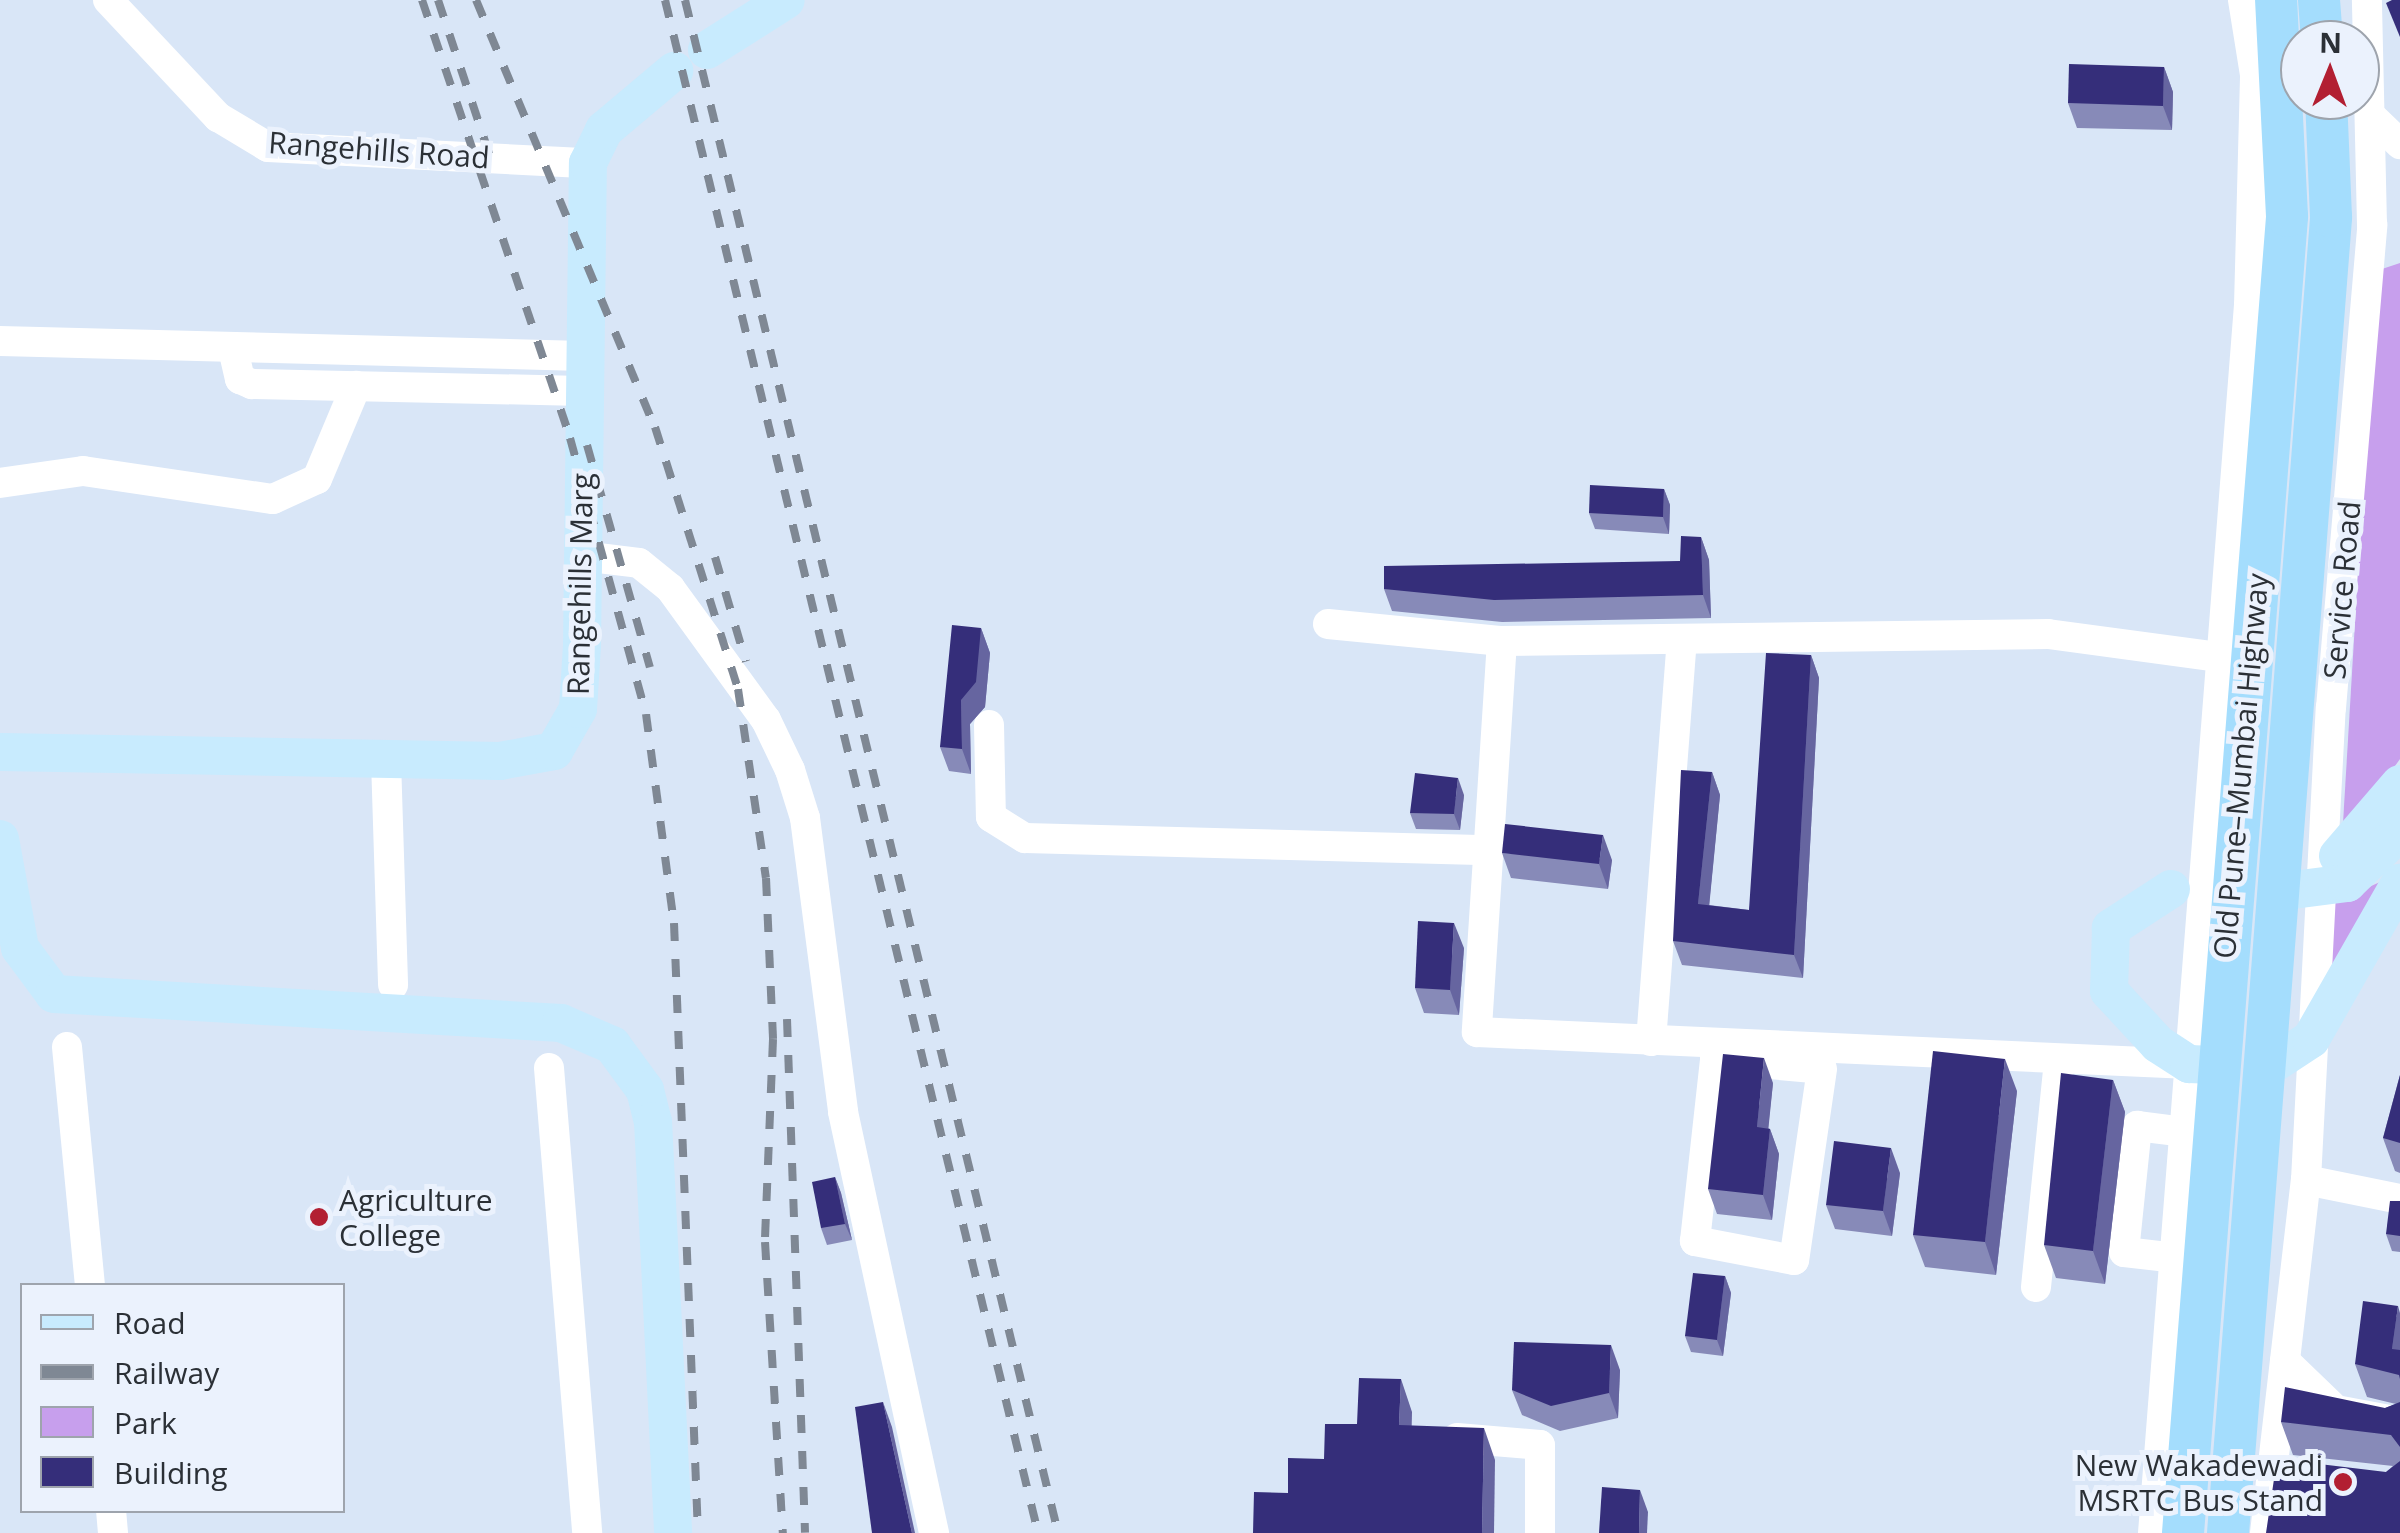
<!DOCTYPE html>
<meta charset="utf-8">
<style>
body{margin:0}
#map{position:relative;width:2400px;height:1533px;overflow:hidden;background:#d9e6f7;font-family:"Open Sans",sans-serif}
div>[style]{position:absolute}
[style*='--x']{left:calc(var(--x)*1px);top:calc(var(--y)*1px);width:calc(var(--w)*1px);rotate:calc(var(--a)*1deg)}
.green>*{inset:0;background:#c79fed}
.minor>*{height:30px;margin:-15px;padding:0 15px;transform-origin:15px;border-radius:15px;background:#fff}
.major>*{height:38px;margin:-19px;padding:0 19px;transform-origin:19px;border-radius:19px;background:#c8ebfe}
.highway>*{height:42px;margin:-21px;padding:0 21px;transform-origin:21px;border-radius:21px;background:#a4ddfd}
.rail>*{height:8px;margin-top:-4px;transform-origin:0;background:repeating-linear-gradient(90deg,#7f8894 0 18px,transparent 0 36px)}
.wall>*{inset:0;background:#878ab8}
.shaded-wall>*{inset:0;background:#6665a0}
.building>*{inset:0;background:#352e7a}
.dots>*{width:28px;height:28px;translate:-50% -50%;box-sizing:border-box;border:5px solid #ebf2fd;border-radius:50%}
span{translate:-50% -50%;white-space:nowrap;text-align:center;line-height:1.15;-webkit-text-stroke:10px #ebf2fd;paint-order:stroke}
.street-label{font-size:30px;color:#2b3036}
.poi-label{font-size:30px;color:#2b3036}
.left{translate:0 -50%;text-align:left}
.right{translate:-100% -50%;text-align:right}
.legend{position:absolute;left:20px;top:1283px;width:325px;height:230px;box-sizing:border-box;background:#ebf2fd;border:2px solid #9ea4ad;margin:0;padding:12px 18px;list-style:none;font-size:30px;color:#2b3036}
.legend li{display:flex;align-items:center;gap:20px;height:50px}
.legend b{width:50px;border:2px solid #9ea4ad}
.north{position:absolute;left:2280px;top:20px;width:100px;height:100px;box-sizing:border-box;background:#ebf2fd;border:2px solid #9ea4ad;border-radius:50%;rotate:1deg;font-size:28px;font-weight:700;line-height:40px;text-align:center;color:#2b3036}
.north::after{content:'';display:block;margin:auto;width:35px;height:45px;background:#b21f32;clip-path:polygon(50% 0,100% 100%,50% 72%,0 100%)}
</style>
<div id="map">
<div class="green">
<div style="clip-path:polygon(2400px 263px,2400px 759px,2342px 840px,2376px 271px)"></div>
<div style="clip-path:polygon(2380px 882px,2321px 994px,2327px 906px)"></div>
</div>
<div class="minor">
<div style="--x:108;--y:0;--w:161;--a:46.8"></div>
<div style="--x:218;--y:117;--w:58;--a:31"></div>
<div style="--x:268;--y:147;--w:320;--a:2.9"></div>
<div style="--x:2370;--y:115;--w:42;--a:44"></div>
<div style="--x:0;--y:341;--w:583;--a:1.47"></div>
<div style="--x:233;--y:349;--w:31;--a:77"></div>
<div style="--x:240;--y:379;--w:13;--a:23"></div>
<div style="--x:252;--y:384;--w:330;--a:1.2"></div>
<div style="--x:0;--y:483;--w:84;--a:-8.2"></div>
<div style="--x:83;--y:471;--w:192;--a:8.4"></div>
<div style="--x:273;--y:499;--w:48;--a:-24.4"></div>
<div style="--x:317;--y:479;--w:101;--a:-67.2"></div>
<div style="--x:582;--y:556;--w:57;--a:7"></div>
<div style="--x:639;--y:563;--w:40;--a:39"></div>
<div style="--x:670;--y:588;--w:163;--a:54"></div>
<div style="--x:766;--y:720;--w:55;--a:64.4"></div>
<div style="--x:790;--y:770;--w:50;--a:72.6"></div>
<div style="--x:805;--y:818;--w:296;--a:82.6"></div>
<div style="--x:843;--y:1112;--w:431;--a:77.8"></div>
<div style="--x:1328;--y:624;--w:175;--a:5.6"></div>
<div style="--x:1502;--y:641;--w:546;--a:-0.73"></div>
<div style="--x:2048;--y:634;--w:173;--a:7.7"></div>
<div style="--x:1502;--y:641;--w:392;--a:93.7"></div>
<div style="--x:1477;--y:1032;--w:713;--a:2.57"></div>
<div style="--x:989;--y:725;--w:92;--a:88.8"></div>
<div style="--x:991;--y:817;--w:40;--a:32"></div>
<div style="--x:1025;--y:838;--w:464;--a:1.5"></div>
<div style="--x:386;--y:760;--w:225;--a:88.2"></div>
<div style="--x:1651;--y:1041;--w:400;--a:-85.6"></div>
<div style="--x:67;--y:1047;--w:240;--a:84.5"></div>
<div style="--x:1715;--y:1059;--w:107;--a:5.3"></div>
<div style="--x:1822;--y:1069;--w:193;--a:98.3"></div>
<div style="--x:1794;--y:1260;--w:101;--a:-169.1"></div>
<div style="--x:1695;--y:1241;--w:183;--a:-83.7"></div>
<div style="--x:549;--y:1068;--w:467;--a:85.3"></div>
<div style="--x:2306;--y:1180;--w:96;--a:11.4"></div>
<div style="--x:2176;--y:1258;--w:52;--a:-173.4"></div>
<div style="--x:2124;--y:1252;--w:127;--a:-84.1"></div>
<div style="--x:2137;--y:1126;--w:47;--a:7.3"></div>
<div style="--x:2036;--y:1287;--w:228;--a:-84.2"></div>
<div style="--x:2285;--y:1361;--w:71;--a:43.9"></div>
<div style="--x:2336;--y:1410;--w:65;--a:10.6"></div>
<div style="--x:1457;--y:1438;--w:83;--a:4.8"></div>
<div style="--x:1540;--y:1445;--w:88;--a:90"></div>
<div style="--x:111;--y:1510;--w:23;--a:85"></div>
<div style="--x:2153;--y:1533;--w:1231;--a:-85.53"></div>
<div style="--x:2249;--y:306;--w:231;--a:-88.5"></div>
<div style="--x:2255;--y:75;--w:76;--a:-99.1"></div>
<div style="--x:2265;--y:1533;--w:355;--a:-83.4"></div>
<div style="--x:2306;--y:1180;--w:473;--a:-87"></div>
<div style="--x:2331;--y:708;--w:485;--a:-85.1"></div>
<div style="--x:2372;--y:225;--w:225;--a:-91.3"></div>
</div>
<div class="major">
<div style="--x:707;--y:50;--w:93;--a:-32.3"></div>
<div style="--x:0;--y:752;--w:500;--a:1.03"></div>
<div style="--x:500;--y:761;--w:55;--a:-10.5"></div>
<div style="--x:554;--y:751;--w:48;--a:-60.3"></div>
<div style="--x:578;--y:709;--w:63;--a:-86.4"></div>
<div style="--x:582;--y:646;--w:483;--a:-89.3"></div>
<div style="--x:588;--y:163;--w:37;--a:-64"></div>
<div style="--x:604;--y:130;--w:92;--a:-40.1"></div>
<div style="--x:0;--y:839;--w:111;--a:79.6"></div>
<div style="--x:20;--y:948;--w:57;--a:53.5"></div>
<div style="--x:54;--y:994;--w:508;--a:3.27"></div>
<div style="--x:561;--y:1023;--w:56;--a:23.3"></div>
<div style="--x:612;--y:1045;--w:56;--a:53.7"></div>
<div style="--x:645;--y:1090;--w:32;--a:76"></div>
<div style="--x:653;--y:1121;--w:412;--a:87.2"></div>
<div style="--x:2338;--y:856;--w:95;--a:-49.3"></div>
<div style="--x:2171;--y:889;--w:72;--a:147"></div>
<div style="--x:2111;--y:928;--w:63;--a:91.8"></div>
<div style="--x:2109;--y:991;--w:72;--a:47.2"></div>
<div style="--x:2158;--y:1044;--w:37;--a:33"></div>
<div style="--x:2189;--y:1064;--w:26;--a:2"></div>
<div style="--x:2277;--y:892;--w:71;--a:-7.3"></div>
<div style="--x:2347;--y:883;--w:74;--a:-43.9"></div>
<div style="--x:2270;--y:1066;--w:49;--a:-33.4"></div>
<div style="--x:2311;--y:1039;--w:180;--a:-60.3"></div>
</div>
<div class="highway">
<div style="--x:2319;--y:0;--w:40;--a:85.7"></div>
<div style="--x:2183;--y:1533;--w:1321;--a:-85.48"></div>
<div style="--x:2287;--y:216;--w:216;--a:-92.9"></div>
<div style="--x:2228;--y:1533;--w:1320;--a:-85.52"></div>
<div style="--x:2331;--y:217;--w:117;--a:-92.4"></div>
</div>
<div class="rail">
<div style="--x:422;--y:0;--w:462;--a:71.3"></div>
<div style="--x:570;--y:438;--w:286;--a:74.6"></div>
<div style="--x:646;--y:714;--w:211;--a:82.4"></div>
<div style="--x:674;--y:923;--w:610;--a:87.75"></div>
<div style="--x:438;--y:0;--w:164;--a:71.6"></div>
<div style="--x:476;--y:0;--w:463;--a:67.3"></div>
<div style="--x:655;--y:427;--w:275;--a:72.4"></div>
<div style="--x:738;--y:689;--w:191;--a:81.6"></div>
<div style="--x:766;--y:878;--w:161;--a:87.5"></div>
<div style="--x:773;--y:1039;--w:203;--a:92.3"></div>
<div style="--x:765;--y:1242;--w:292;--a:86.5"></div>
<div style="--x:665;--y:0;--w:1578;--a:76.32"></div>
<div style="--x:685;--y:0;--w:1578;--a:76.32"></div>
<div style="--x:587;--y:445;--w:231;--a:74.2"></div>
<div style="--x:715;--y:557;--w:109;--a:73.6"></div>
<div style="--x:787;--y:1019;--w:514;--a:87.99"></div>
</div>
<div class="wall">
<div style="clip-path:polygon(2164px 67px,2173px 92px,2172px 130px,2077px 128px,2068px 103px)"></div>
<div style="clip-path:polygon(1664px 489px,1670px 505px,1669px 534px,1595px 529px,1589px 513px)"></div>
<div style="clip-path:polygon(1701px 537px,1709px 560px,1711px 618px,1502px 622px,1392px 611px,1384px 589px,1680px 561px)"></div>
<div style="clip-path:polygon(981px 628px,990px 653px,985px 707px,970px 724px,971px 774px,949px 771px,940px 747px)"></div>
<div style="clip-path:polygon(1811px 655px,1819px 678px,1803px 978px,1682px 965px,1673px 941px,1712px 772px,1720px 795px,1709px 905px,1749px 910px)"></div>
<div style="clip-path:polygon(1464px 795px,1460px 830px,1416px 829px,1410px 813px)"></div>
<div style="clip-path:polygon(1502px 853px,1612px 860px,1608px 889px,1511px 878px)"></div>
<div style="clip-path:polygon(1464px 948px,1459px 1015px,1424px 1013px,1415px 988px)"></div>
<div style="clip-path:polygon(2400px 1075px,2400px 1173px,2395px 1171px,2383px 1138px)"></div>
<div style="clip-path:polygon(2113px 1080px,2125px 1112px,2105px 1284px,2056px 1278px,2044px 1245px)"></div>
<div style="clip-path:polygon(1773px 1083px,1768px 1128px,1770px 1129px,1779px 1154px,1772px 1220px,1717px 1214px,1708px 1189px)"></div>
<div style="clip-path:polygon(2017px 1091px,1996px 1275px,1925px 1267px,1913px 1235px)"></div>
<div style="clip-path:polygon(1900px 1173px,1892px 1236px,1835px 1229px,1826px 1205px)"></div>
<div style="clip-path:polygon(835px 1177px,841px 1193px,852px 1240px,827px 1245px,821px 1228px)"></div>
<div style="clip-path:polygon(2400px 1201px,2400px 1252px,2392px 1251px,2386px 1234px)"></div>
<div style="clip-path:polygon(1725px 1276px,1731px 1293px,1723px 1356px,1691px 1352px,1685px 1336px)"></div>
<div style="clip-path:polygon(2400px 1313px,2400px 1533px,2386px 1472px,2393px 1466px,2293px 1455px,2281px 1422px,2385px 1408px,2396px 1404px,2367px 1397px,2355px 1364px)"></div>
<div style="clip-path:polygon(1620px 1370px,1618px 1418px,1560px 1431px,1522px 1415px,1512px 1390px)"></div>
</div>
<div class="shaded-wall">
<div style="clip-path:polygon(2164px 67px,2173px 92px,2172px 130px,2163px 106px)"></div>
<div style="clip-path:polygon(1664px 489px,1670px 505px,1669px 534px,1663px 517px)"></div>
<div style="clip-path:polygon(1701px 537px,1709px 560px,1711px 618px,1703px 595px)"></div>
<div style="clip-path:polygon(981px 628px,990px 653px,985px 707px,970px 724px,971px 774px,962px 749px,961px 700px)"></div>
<div style="clip-path:polygon(1811px 655px,1819px 678px,1803px 978px,1794px 955px)"></div>
<div style="clip-path:polygon(1712px 772px,1720px 795px,1707px 928px,1698px 904px)"></div>
<div style="clip-path:polygon(1458px 778px,1464px 795px,1460px 830px,1454px 814px)"></div>
<div style="clip-path:polygon(1603px 835px,1612px 860px,1608px 889px,1599px 864px)"></div>
<div style="clip-path:polygon(1454px 923px,1464px 948px,1459px 1015px,1450px 990px)"></div>
<div style="clip-path:polygon(1764px 1058px,1773px 1083px,1766px 1152px,1757px 1127px)"></div>
<div style="clip-path:polygon(2005px 1059px,2017px 1091px,1996px 1275px,1985px 1242px)"></div>
<div style="clip-path:polygon(2113px 1080px,2125px 1112px,2105px 1284px,2093px 1251px)"></div>
<div style="clip-path:polygon(1770px 1129px,1779px 1154px,1772px 1220px,1763px 1195px)"></div>
<div style="clip-path:polygon(1891px 1148px,1900px 1173px,1892px 1236px,1883px 1211px)"></div>
<div style="clip-path:polygon(835px 1177px,841px 1193px,852px 1240px,845px 1224px)"></div>
<div style="clip-path:polygon(1725px 1276px,1731px 1293px,1723px 1356px,1717px 1340px)"></div>
<div style="clip-path:polygon(2398px 1306px,2400px 1313px,2400px 1370px,2392px 1349px)"></div>
<div style="clip-path:polygon(1611px 1345px,1620px 1370px,1618px 1418px,1609px 1393px)"></div>
<div style="clip-path:polygon(1401px 1379px,1412px 1412px,1411px 1457px,1399px 1425px)"></div>
<div style="clip-path:polygon(883px 1402px,892px 1427px,915px 1533px,912px 1533px)"></div>
<div style="clip-path:polygon(1484px 1428px,1495px 1460px,1494px 1533px,1482px 1533px)"></div>
<div style="clip-path:polygon(1640px 1490px,1648px 1512px,1647px 1533px,1639px 1533px)"></div>
</div>
<div class="building">
<div style="clip-path:polygon(2392px 0,2400px 0,2400px 37px,2386px 3px)"></div>
<div style="clip-path:polygon(2069px 64px,2164px 67px,2163px 106px,2068px 103px)"></div>
<div style="clip-path:polygon(1590px 485px,1664px 489px,1663px 517px,1589px 513px)"></div>
<div style="clip-path:polygon(1681px 536px,1701px 537px,1703px 595px,1494px 600px,1384px 589px,1384px 566px,1680px 561px)"></div>
<div style="clip-path:polygon(952px 625px,981px 628px,976px 682px,961px 700px,962px 749px,940px 747px)"></div>
<div style="clip-path:polygon(1766px 653px,1811px 655px,1794px 955px,1673px 941px,1681px 770px,1712px 772px,1698px 904px,1749px 910px)"></div>
<div style="clip-path:polygon(1415px 773px,1458px 778px,1454px 814px,1410px 813px)"></div>
<div style="clip-path:polygon(1505px 824px,1603px 835px,1599px 864px,1502px 853px)"></div>
<div style="clip-path:polygon(1418px 921px,1454px 923px,1450px 990px,1415px 988px)"></div>
<div style="clip-path:polygon(1933px 1051px,2005px 1059px,1985px 1242px,1913px 1235px)"></div>
<div style="clip-path:polygon(1723px 1054px,1764px 1058px,1757px 1127px,1770px 1129px,1763px 1195px,1708px 1189px)"></div>
<div style="clip-path:polygon(2061px 1073px,2113px 1080px,2093px 1251px,2044px 1245px)"></div>
<div style="clip-path:polygon(2400px 1075px,2400px 1143px,2383px 1138px)"></div>
<div style="clip-path:polygon(1834px 1141px,1891px 1148px,1883px 1211px,1826px 1205px)"></div>
<div style="clip-path:polygon(835px 1177px,845px 1224px,821px 1228px,812px 1182px)"></div>
<div style="clip-path:polygon(2390px 1201px,2400px 1201px,2400px 1236px,2386px 1234px)"></div>
<div style="clip-path:polygon(1693px 1273px,1725px 1276px,1717px 1340px,1685px 1336px)"></div>
<div style="clip-path:polygon(2363px 1301px,2398px 1306px,2392px 1349px,2400px 1350px,2400px 1379px,2399px 1375px,2355px 1364px)"></div>
<div style="clip-path:polygon(1514px 1342px,1611px 1345px,1609px 1393px,1551px 1406px,1512px 1390px)"></div>
<div style="clip-path:polygon(1359px 1378px,1401px 1379px,1399px 1425px,1484px 1428px,1482px 1533px,1253px 1533px,1254px 1492px,1288px 1493px,1288px 1458px,1324px 1459px,1325px 1424px,1357px 1424px)"></div>
<div style="clip-path:polygon(2285px 1387px,2385px 1408px,2400px 1402px,2400px 1447px,2391px 1435px,2281px 1422px)"></div>
<div style="clip-path:polygon(883px 1402px,912px 1533px,872px 1533px,855px 1407px)"></div>
<div style="clip-path:polygon(2277px 1459px,2386px 1472px,2400px 1461px,2400px 1533px,2266px 1533px)"></div>
<div style="clip-path:polygon(1602px 1487px,1640px 1490px,1639px 1533px,1599px 1533px)"></div>
</div>
<div class="dots">
<div style="left:319px;top:1217px;background:#b21f32"></div>
<div style="left:2343px;top:1482px;background:#b21f32"></div>
</div>
<div class="street-label">
<span style="left:379px;top:150px;rotate:4deg">Rangehills Road</span>
<span style="left:580px;top:584px;rotate:-89deg">Rangehills Marg</span>
<span style="left:2342px;top:590px;rotate:-85deg">Service Road</span>
<span style="left:2241px;top:766px;rotate:-85deg">Old Pune–Mumbai Highway</span>
</div>
<div class="poi-label">
<span class="left" style="left:339px;top:1217px">Agriculture<br>College</span>
<span class="right" style="left:2323px;top:1482px">New Wakadewadi<br>MSRTC Bus Stand</span>
</div>
<ul class="legend">
<li><b style="height:12px;background:#c8ebfe"></b>Road</li>
<li><b style="height:12px;background:#7f8894"></b>Railway</li>
<li><b style="height:28px;background:#c79fed"></b>Park</li>
<li><b style="height:28px;background:#352e7a"></b>Building</li>
</ul>
<div class="north">N</div>
</div>
